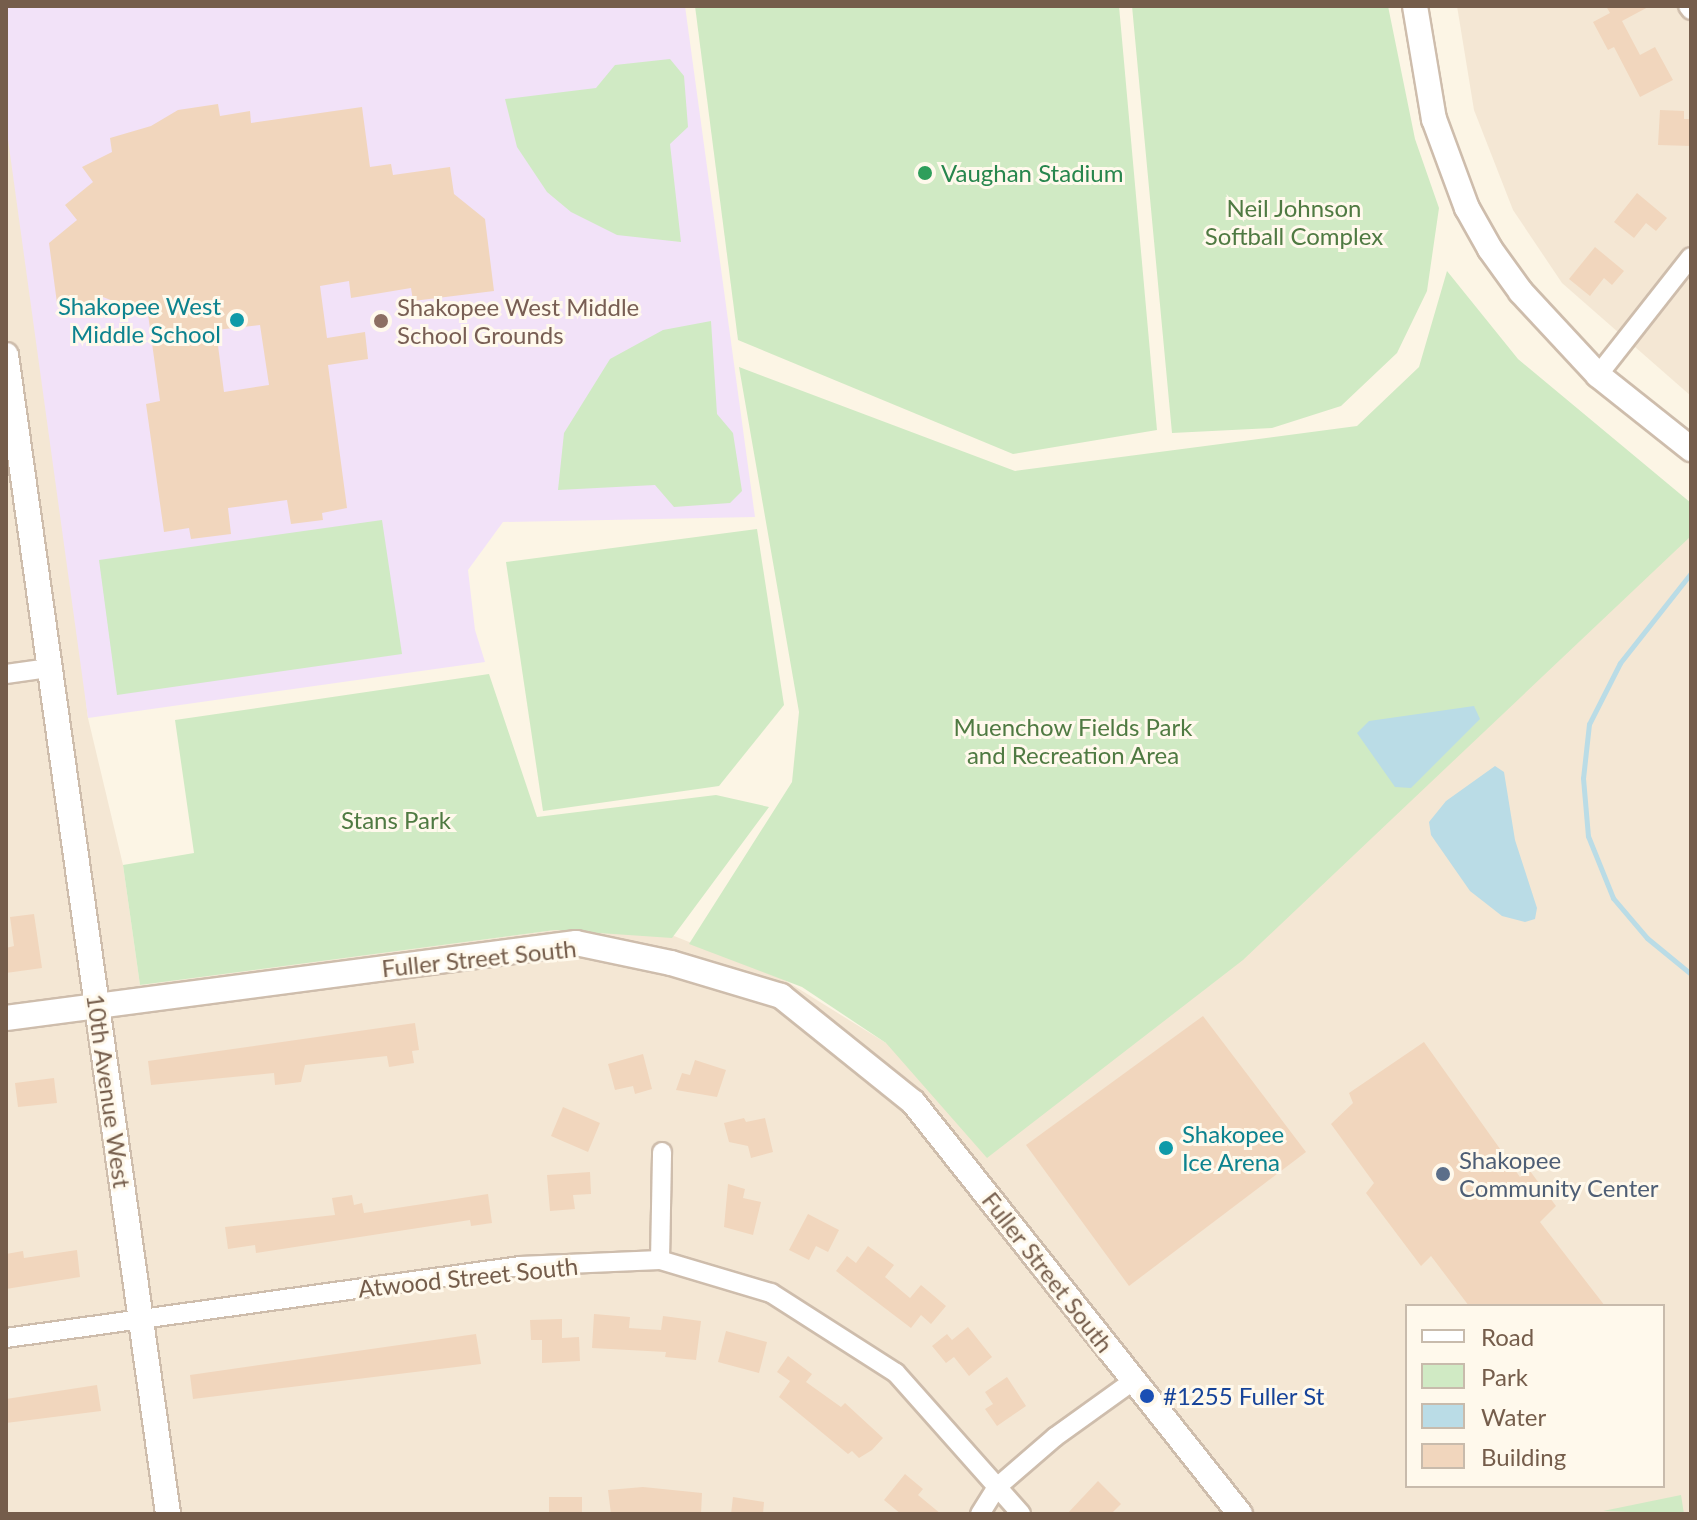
<!DOCTYPE html>
<style>
body{margin:0}
#map{position:relative;width:1697px;height:1520px;overflow:hidden;background:#fcf5e5;font-family:Lato,sans-serif}
div>[style]{position:absolute}
[style*='--x']{left:calc(var(--x)*1px);top:calc(var(--y)*1px);width:calc(var(--w)*1px);rotate:calc(var(--a)*1deg)}
.residential>*{inset:0;background:#f4e7d4}
.education>*{inset:0;background:#f2e2f8}
.green>*{inset:0;background:#d0eac4}
.water>*{inset:0;background:#badce6}
.stream>*{height:5px;margin:-2.5px;padding:0 2.5px;transform-origin:2.5px;border-radius:2.5px;background:#badce6}
.building>*{inset:0;background:#f1d6bd}
.roads{filter:drop-shadow(2px 0 #cebdac) drop-shadow(-2px 0 #cebdac) drop-shadow(0 2px #cebdac) drop-shadow(0 -2px #cebdac)}
.street>*{height:18px;margin:-9px;padding:0 9px;transform-origin:9px;border-radius:9px;background:#fff}
.secondary>*{height:24px;margin:-12px;padding:0 12px;transform-origin:12px;border-radius:12px;background:#fff}
.dots>*{width:22px;height:22px;translate:-50% -50%;box-sizing:border-box;border:4px solid #fff9ec;border-radius:50%}
span{translate:-50% -50%;white-space:nowrap;text-align:center;line-height:1.15;-webkit-text-stroke:6px #fff9ec;paint-order:stroke}
.leisure-label{font-size:24px;color:#27864d}
.left{translate:0 -50%;text-align:left}
.park-label{font-size:24px;color:#4f7a42}
.culture-label{font-size:24px;color:#0d838f}
.right{translate:-100% -50%;text-align:right}
.education-label{font-size:24px;color:#785e54}
.street-label{font-size:24px;color:#755d4b}
.service-label{font-size:24px;color:#4e5e75}
.transit-label{font-size:24px;color:#164399}
.frame{position:absolute;inset:0;border:8px solid #755d4b;pointer-events:none}
.legend{position:absolute;left:1405px;top:1304px;width:260px;height:184px;box-sizing:border-box;background:#fff9ec;border:2px solid #c8bbac;margin:0;padding:10px 14px;list-style:none;font-size:24px;color:#755d4b}
.legend li{display:flex;align-items:center;gap:16px;height:40px}
.legend b{width:40px;border:2px solid #c8bbac}
</style>
<div id="map">
<div class="residential">
<div style="clip-path:polygon(evenodd,6px 6px,88px 718px,123px 865px,140px 985px,555px 930px,674px 936px,783px 979px,886px 1043px,1691px 535px,1691px 1514px,6px 1514px,6px 6px,1407px 1306px,1663px 1306px,1663px 1486px,1407px 1486px,1407px 1306px)"></div>
<div style="clip-path:polygon(1457px 6px,1691px 6px,1691px 396px,1562px 283px,1513px 210px,1474px 110px)"></div>
</div>
<div class="education">
<div style="clip-path:polygon(6px 6px,685px 6px,755px 517px,503px 522px,468px 570px,475px 630px,485px 662px,88px 718px,6px 125px)"></div>
</div>
<div class="green">
<div style="clip-path:polygon(695px 6px,1119px 6px,1157px 430px,1013px 454px,738px 340px)"></div>
<div style="clip-path:polygon(1132px 6px,1388px 6px,1415px 139px,1439px 208px,1427px 291px,1397px 353px,1341px 406px,1272px 428px,1172px 433px)"></div>
<div style="clip-path:polygon(670px 59px,684px 76px,688px 127px,670px 144px,681px 242px,617px 235px,571px 212px,547px 192px,517px 147px,505px 99px,596px 88px,615px 65px)"></div>
<div style="clip-path:polygon(1447px 271px,1518px 359px,1691px 503px,1691px 536px,1243px 960px,987px 1158px,886px 1043px,802px 987px,689px 944px,792px 782px,799px 712px,739px 367px,1015px 471px,1357px 426px,1419px 367px)"></div>
<div style="clip-path:polygon(711px 321px,717px 414px,733px 433px,742px 491px,730px 503px,674px 507px,655px 485px,558px 490px,564px 433px,610px 359px,663px 330px)"></div>
<div style="clip-path:polygon(382px 520px,402px 654px,117px 695px,99px 560px)"></div>
<div style="clip-path:polygon(757px 529px,784px 705px,719px 786px,543px 811px,506px 562px)"></div>
<div style="clip-path:polygon(489px 674px,537px 817px,716px 795px,769px 807px,672px 938px,555px 930px,140px 985px,123px 865px,194px 853px,175px 720px)"></div>
<div style="clip-path:polygon(1681px 1495px,1684px 1514px,1603px 1511px)"></div>
</div>
<div class="water">
<div style="clip-path:polygon(1474px 706px,1480px 719px,1411px 788px,1395px 787px,1357px 733px,1369px 721px)"></div>
<div style="clip-path:polygon(1495px 766px,1504px 772px,1515px 840px,1537px 908px,1535px 919px,1525px 922px,1502px 916px,1470px 891px,1431px 835px,1429px 822px,1446px 801px)"></div>
</div>
<div class="stream">
<div style="--x:1691;--y:573;--w:115;--a:128.3"></div>
<div style="--x:1620;--y:663;--w:68;--a:116.9"></div>
<div style="--x:1589;--y:724;--w:54;--a:96.3"></div>
<div style="--x:1583;--y:778;--w:58;--a:85.1"></div>
<div style="--x:1588;--y:836;--w:67;--a:68"></div>
<div style="--x:1613;--y:898;--w:52;--a:49.6"></div>
<div style="--x:1647;--y:938;--w:57;--a:39.3"></div>
</div>
<div class="building">
<div style="clip-path:polygon(1606px 6px,1650px 6px,1622px 21px,1640px 55px,1655px 47px,1673px 80px,1640px 97px,1614px 47px,1608px 50px,1593px 22px,1610px 13px)"></div>
<div style="clip-path:polygon(evenodd,218px 104px,220px 116px,250px 111px,251px 123px,362px 107px,370px 167px,391px 164px,393px 175px,450px 167px,454px 194px,485px 219px,494px 291px,413px 301px,411px 288px,351px 298px,349px 281px,320px 286px,327px 338px,365px 332px,368px 359px,328px 365px,347px 508px,322px 513px,323px 520px,291px 524px,287px 500px,228px 508px,231px 534px,191px 539px,189px 528px,164px 532px,146px 404px,160px 401px,147px 307px,133px 309px,98px 295px,89px 316px,57px 303px,49px 243px,77px 220px,65px 205px,93px 182px,82px 167px,112px 152px,110px 138px,151px 126px,178px 110px,218px 104px,260px 325px,269px 385px,224px 392px,216px 330px,260px 325px)"></div>
<div style="clip-path:polygon(1660px 110px,1684px 111px,1684px 119px,1691px 119px,1691px 146px,1658px 145px)"></div>
<div style="clip-path:polygon(1637px 193px,1667px 218px,1656px 231px,1646px 223px,1634px 238px,1614px 222px)"></div>
<div style="clip-path:polygon(1595px 247px,1624px 271px,1612px 285px,1604px 278px,1590px 296px,1569px 279px)"></div>
<div style="clip-path:polygon(34px 914px,42px 968px,6px 973px,6px 948px,14px 946px,10px 917px)"></div>
<div style="clip-path:polygon(1203px 1016px,1306px 1152px,1129px 1286px,1026px 1145px)"></div>
<div style="clip-path:polygon(415px 1023px,419px 1050px,412px 1051px,414px 1063px,389px 1067px,387px 1056px,305px 1065px,301px 1082px,275px 1085px,274px 1073px,151px 1085px,148px 1061px)"></div>
<div style="clip-path:polygon(1424px 1042px,1520px 1177px,1530px 1171px,1556px 1206px,1540px 1222px,1605px 1306px,1469px 1306px,1431px 1256px,1421px 1266px,1366px 1193px,1374px 1183px,1331px 1124px,1353px 1103px,1349px 1093px)"></div>
<div style="clip-path:polygon(643px 1054px,652px 1089px,635px 1094px,633px 1086px,615px 1090px,608px 1064px)"></div>
<div style="clip-path:polygon(695px 1060px,726px 1070px,717px 1097px,676px 1090px,682px 1073px,690px 1075px)"></div>
<div style="clip-path:polygon(54px 1078px,57px 1103px,18px 1107px,15px 1083px)"></div>
<div style="clip-path:polygon(563px 1107px,600px 1123px,588px 1152px,551px 1136px)"></div>
<div style="clip-path:polygon(744px 1118px,746px 1122px,765px 1118px,773px 1152px,751px 1158px,748px 1146px,729px 1142px,724px 1123px)"></div>
<div style="clip-path:polygon(590px 1172px,591px 1194px,573px 1195px,575px 1209px,550px 1211px,547px 1175px)"></div>
<div style="clip-path:polygon(728px 1184px,745px 1189px,743px 1198px,761px 1202px,753px 1235px,724px 1227px)"></div>
<div style="clip-path:polygon(488px 1194px,492px 1223px,471px 1226px,470px 1220px,256px 1253px,255px 1245px,228px 1249px,225px 1227px,335px 1215px,332px 1198px,352px 1195px,354px 1205px,362px 1203px,364px 1213px)"></div>
<div style="clip-path:polygon(808px 1214px,839px 1230px,828px 1252px,816px 1246px,809px 1260px,789px 1250px)"></div>
<div style="clip-path:polygon(868px 1246px,894px 1265px,885px 1277px,910px 1298px,921px 1285px,946px 1306px,931px 1324px,921px 1315px,911px 1328px,836px 1271px,847px 1256px,856px 1263px)"></div>
<div style="clip-path:polygon(77px 1250px,80px 1277px,6px 1289px,6px 1254px,23px 1251px,24px 1258px)"></div>
<div style="clip-path:polygon(594px 1314px,630px 1317px,629px 1328px,661px 1330px,663px 1316px,701px 1321px,696px 1360px,665px 1357px,666px 1352px,592px 1348px)"></div>
<div style="clip-path:polygon(562px 1319px,562px 1338px,579px 1337px,580px 1361px,542px 1363px,542px 1340px,531px 1340px,530px 1320px)"></div>
<div style="clip-path:polygon(968px 1327px,992px 1357px,969px 1376px,954px 1357px,946px 1363px,932px 1346px,947px 1334px,952px 1340px)"></div>
<div style="clip-path:polygon(726px 1331px,767px 1342px,759px 1373px,718px 1362px)"></div>
<div style="clip-path:polygon(476px 1334px,481px 1364px,193px 1399px,190px 1375px)"></div>
<div style="clip-path:polygon(788px 1356px,812px 1374px,806px 1382px,841px 1407px,845px 1403px,883px 1438px,872px 1450px,859px 1458px,852px 1451px,848px 1454px,779px 1397px,790px 1381px,777px 1372px)"></div>
<div style="clip-path:polygon(1007px 1377px,1026px 1406px,997px 1426px,985px 1409px,993px 1404px,985px 1392px)"></div>
<div style="clip-path:polygon(97px 1385px,101px 1411px,6px 1423px,6px 1399px)"></div>
<div style="clip-path:polygon(905px 1474px,923px 1489px,918px 1495px,941px 1514px,901px 1514px,884px 1500px)"></div>
<div style="clip-path:polygon(1098px 1481px,1121px 1504px,1111px 1514px,1067px 1514px)"></div>
<div style="clip-path:polygon(643px 1487px,702px 1493px,701px 1514px,611px 1514px,608px 1490px)"></div>
<div style="clip-path:polygon(549px 1497px,582px 1497px,582px 1514px,549px 1514px)"></div>
<div style="clip-path:polygon(733px 1497px,764px 1502px,763px 1514px,731px 1514px)"></div>
</div>
<div class="roads">
<div class="street">
<div style="--x:1688;--y:6;--w:5;--a:53"></div>
<div style="--x:1598;--y:375;--w:150;--a:-51.8"></div>
<div style="--x:6;--y:674;--w:42;--a:-8.1"></div>
<div style="--x:660;--y:1260;--w:108;--a:-88.9"></div>
<div style="--x:6;--y:1338;--w:519;--a:-7.97"></div>
<div style="--x:520;--y:1266;--w:140;--a:-2.5"></div>
<div style="--x:660;--y:1260;--w:116;--a:16.6"></div>
<div style="--x:771;--y:1293;--w:148;--a:32.6"></div>
<div style="--x:896;--y:1373;--w:188;--a:48.4"></div>
<div style="--x:980;--y:1514;--w:31;--a:-58"></div>
<div style="--x:996;--y:1488;--w:78;--a:-40.8"></div>
<div style="--x:1055;--y:1437;--w:96;--a:-35.7"></div>
</div>
<div class="secondary">
<div style="--x:1415;--y:6;--w:115;--a:80.5"></div>
<div style="--x:1434;--y:119;--w:95;--a:69.7"></div>
<div style="--x:1467;--y:208;--w:47;--a:60.7"></div>
<div style="--x:1490;--y:249;--w:53;--a:54.2"></div>
<div style="--x:1521;--y:292;--w:113;--a:47.1"></div>
<div style="--x:1598;--y:375;--w:119;--a:38.5"></div>
<div style="--x:6;--y:355;--w:1170;--a:82.04"></div>
<div style="--x:6;--y:1018;--w:575;--a:-7.5"></div>
<div style="--x:576;--y:943;--w:97;--a:11.9"></div>
<div style="--x:671;--y:963;--w:115;--a:16.7"></div>
<div style="--x:781;--y:996;--w:169;--a:38.8"></div>
<div style="--x:913;--y:1102;--w:526;--a:51.56"></div>
</div>
</div>
<div class="dots">
<div style="left:925px;top:173px;background:#2e9e5b"></div>
<div style="left:237px;top:320px;background:#0f9aa8"></div>
<div style="left:381px;top:321px;background:#8d6e63"></div>
<div style="left:1166px;top:1148px;background:#0f9aa8"></div>
<div style="left:1443px;top:1174px;background:#5c6f8a"></div>
<div style="left:1147px;top:1396px;background:#1a4fb4"></div>
</div>
<div class="leisure-label">
<span class="left" style="left:941px;top:173px">Vaughan Stadium</span>
</div>
<div class="park-label">
<span style="left:1294px;top:222px">Neil Johnson<br>Softball Complex</span>
<span style="left:1073px;top:741px">Muenchow Fields Park<br>and Recreation Area</span>
<span style="left:396px;top:820px">Stans Park</span>
</div>
<div class="culture-label">
<span class="right" style="left:221px;top:320px">Shakopee West<br>Middle School</span>
<span class="left" style="left:1182px;top:1148px">Shakopee<br>Ice Arena</span>
</div>
<div class="education-label">
<span class="left" style="left:397px;top:321px">Shakopee West Middle<br>School Grounds</span>
</div>
<div class="street-label">
<span style="left:479px;top:958px;rotate:-6deg">Fuller Street South</span>
<span style="left:109px;top:1091px;rotate:82deg">10th Avenue West</span>
<span style="left:1048px;top:1272px;rotate:52deg">Fuller Street South</span>
<span style="left:468px;top:1277px;rotate:-6deg">Atwood Street South</span>
</div>
<div class="service-label">
<span class="left" style="left:1459px;top:1174px">Shakopee<br>Community Center</span>
</div>
<div class="transit-label">
<span class="left" style="left:1163px;top:1396px">#1255 Fuller St</span>
</div>
<div class="frame"></div>
<ul class="legend">
<li><b style="height:10px;background:#fff"></b>Road</li>
<li><b style="height:22px;background:#d0eac4"></b>Park</li>
<li><b style="height:22px;background:#badce6"></b>Water</li>
<li><b style="height:22px;background:#f1d6bd"></b>Building</li>
</ul>
</div>
